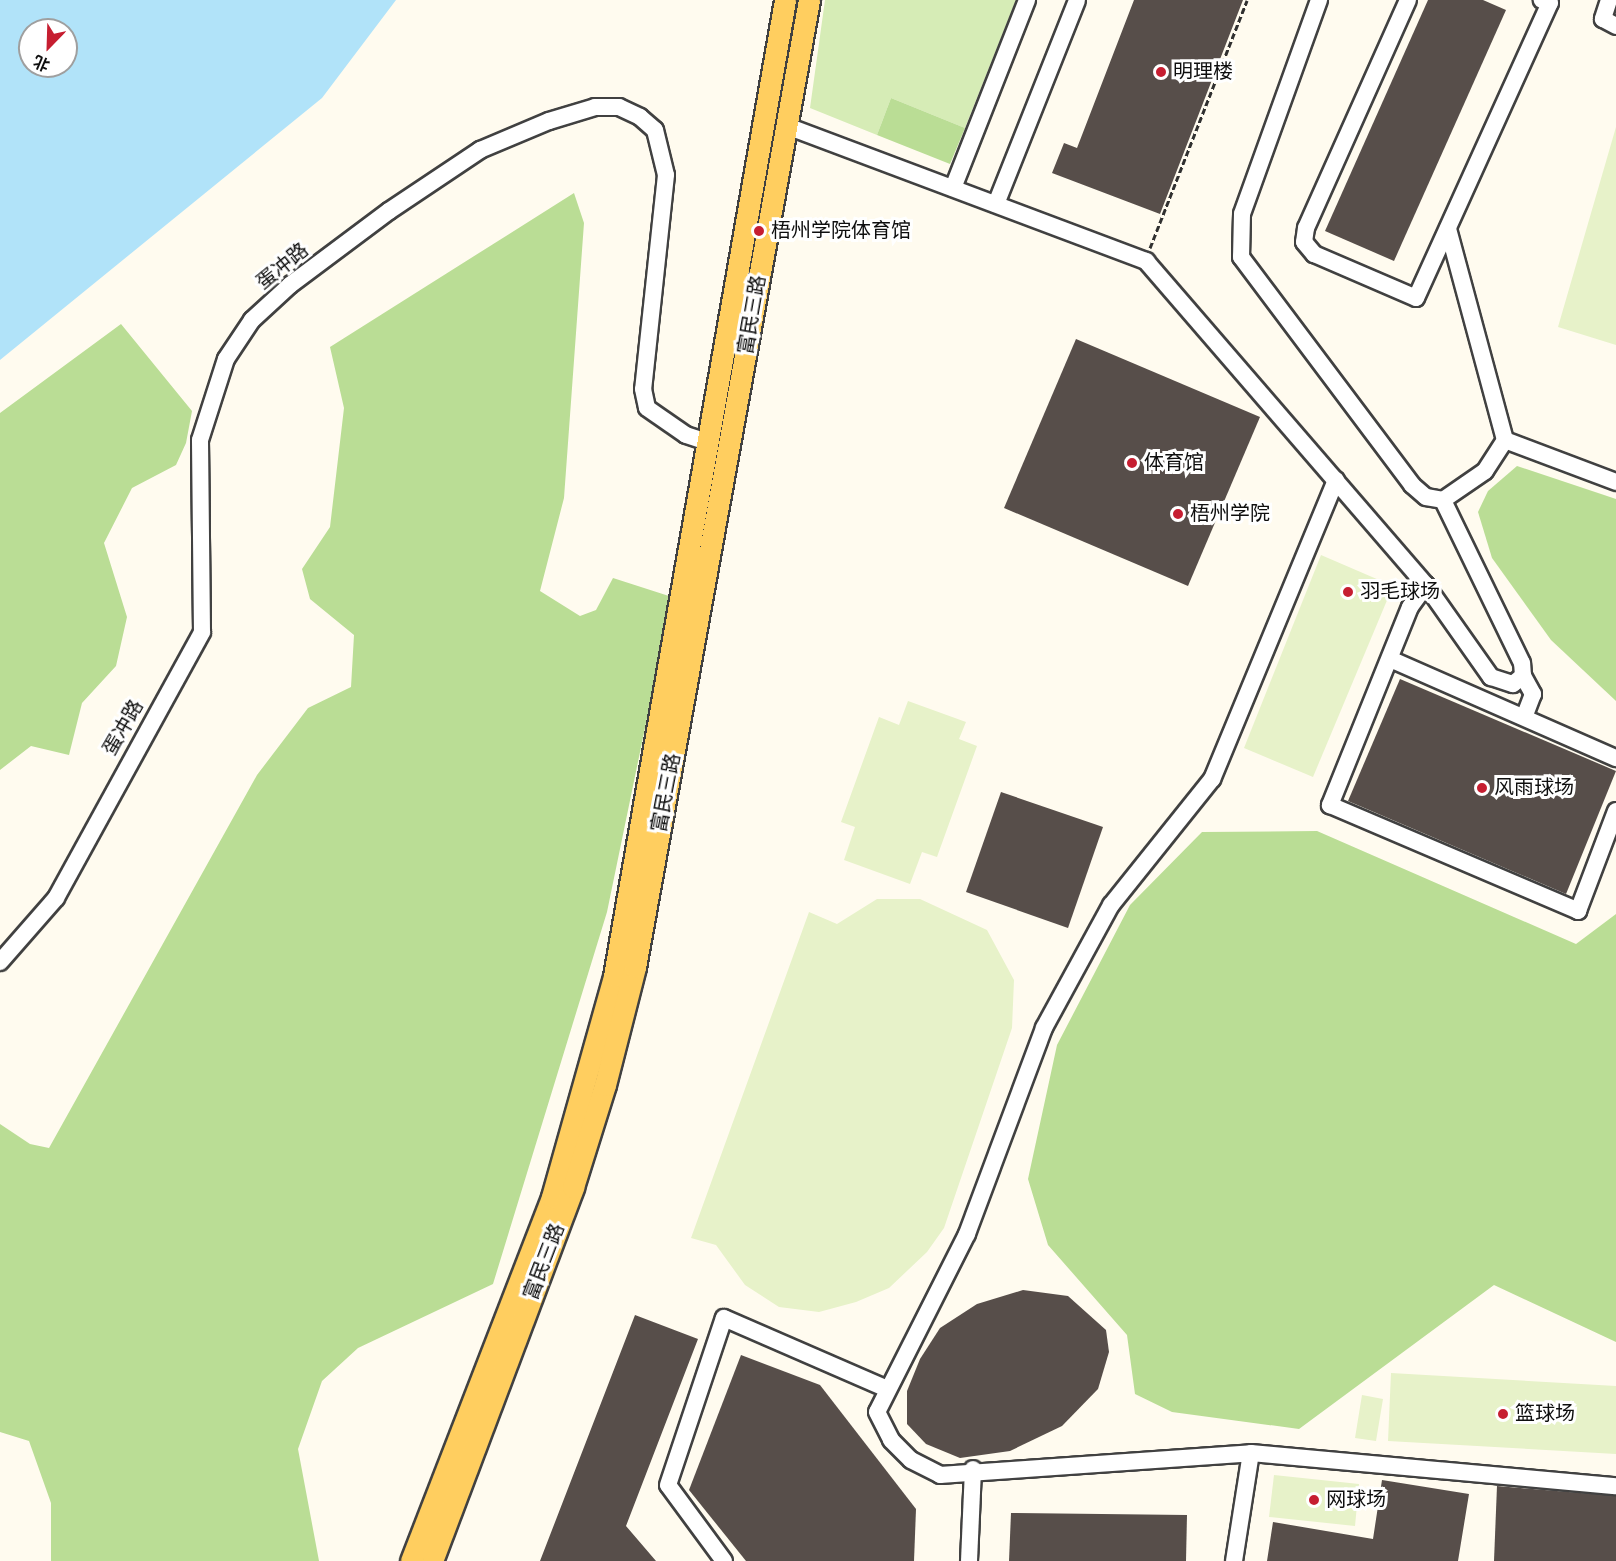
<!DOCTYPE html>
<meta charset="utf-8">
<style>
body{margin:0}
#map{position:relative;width:1616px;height:1561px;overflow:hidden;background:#fffbef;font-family:Spectral,"Noto Sans SC",serif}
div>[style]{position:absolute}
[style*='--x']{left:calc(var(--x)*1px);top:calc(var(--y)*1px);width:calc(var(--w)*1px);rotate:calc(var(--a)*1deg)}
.green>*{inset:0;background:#d6ecb6}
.forest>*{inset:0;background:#badd95}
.pitch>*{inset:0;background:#e7f2c9}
.water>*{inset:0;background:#b1e3f9}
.building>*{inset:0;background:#574e4a}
.path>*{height:3px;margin-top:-1.5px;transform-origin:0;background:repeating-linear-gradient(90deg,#303030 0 6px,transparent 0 9px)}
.roads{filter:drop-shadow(2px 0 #414141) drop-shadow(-2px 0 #414141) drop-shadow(0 2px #414141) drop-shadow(0 -2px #414141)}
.minor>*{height:16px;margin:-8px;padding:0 8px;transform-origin:8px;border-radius:8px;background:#fff}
.major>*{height:21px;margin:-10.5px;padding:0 10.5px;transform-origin:10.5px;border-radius:10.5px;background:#ffce5f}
.dots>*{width:16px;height:16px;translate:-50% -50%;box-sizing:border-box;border:3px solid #fff;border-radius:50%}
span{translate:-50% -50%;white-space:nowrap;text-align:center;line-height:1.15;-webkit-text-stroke:6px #fff;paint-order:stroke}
.poi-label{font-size:20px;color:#0e0e0e}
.left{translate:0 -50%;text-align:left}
.street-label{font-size:20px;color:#0e0e0e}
.north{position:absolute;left:18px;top:18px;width:60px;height:60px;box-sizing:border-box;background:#fff;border:2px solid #9f9f9f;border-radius:50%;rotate:203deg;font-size:16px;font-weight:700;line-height:24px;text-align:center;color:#0e0e0e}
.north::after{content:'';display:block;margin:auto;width:21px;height:27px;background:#c61e31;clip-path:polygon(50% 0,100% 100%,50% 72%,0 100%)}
</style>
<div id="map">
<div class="green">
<div style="clip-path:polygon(825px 0,1016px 0,965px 128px,891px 98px,877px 135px,810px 108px)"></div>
</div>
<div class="forest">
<div style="clip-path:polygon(891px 98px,965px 128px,950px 164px,877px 135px)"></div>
<div style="clip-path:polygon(574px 193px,584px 223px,564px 498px,540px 591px,580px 616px,596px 610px,613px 578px,672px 597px,607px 912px,493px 1284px,358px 1348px,322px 1381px,298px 1449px,319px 1561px,51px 1561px,51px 1503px,29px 1441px,0 1432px,0 1124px,30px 1144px,49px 1148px,257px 775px,308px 708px,351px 687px,354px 635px,310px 599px,302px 569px,330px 527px,344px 408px,330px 347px)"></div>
<div style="clip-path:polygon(121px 324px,192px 411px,186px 443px,176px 465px,132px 488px,104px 543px,127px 617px,116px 666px,82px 703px,69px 755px,31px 746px,0 770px,0 413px)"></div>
<div style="clip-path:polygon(1517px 466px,1616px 499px,1616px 701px,1551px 640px,1492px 558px,1478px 512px,1488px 491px)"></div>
<div style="clip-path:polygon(1317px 831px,1576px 944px,1616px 914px,1616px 1342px,1494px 1285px,1299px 1429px,1172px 1412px,1135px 1394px,1127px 1335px,1048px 1245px,1028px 1179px,1057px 1045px,1130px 905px,1202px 832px)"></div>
</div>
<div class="pitch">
<div style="clip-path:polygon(1616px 127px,1616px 345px,1558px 327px)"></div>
<div style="clip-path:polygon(1321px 555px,1393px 586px,1313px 777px,1244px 748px)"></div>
<div style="clip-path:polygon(908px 701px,966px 722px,959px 739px,977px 746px,937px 857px,922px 852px,910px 884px,844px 860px,855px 827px,841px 822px,879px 717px,899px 725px)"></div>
<div style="clip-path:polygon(877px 899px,920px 899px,987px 930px,1014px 980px,1012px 1028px,944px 1228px,927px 1252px,889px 1288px,856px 1302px,819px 1312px,779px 1307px,745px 1285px,716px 1245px,691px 1238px,809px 912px,837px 924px)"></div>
<div style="clip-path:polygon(1391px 1373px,1616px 1386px,1616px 1454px,1388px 1441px)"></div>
<div style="clip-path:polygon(1362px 1395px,1383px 1399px,1376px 1441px,1355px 1438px)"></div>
<div style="clip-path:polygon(1274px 1475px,1359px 1484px,1355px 1526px,1269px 1517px)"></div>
</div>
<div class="water">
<div style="clip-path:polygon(evenodd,0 0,396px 0,322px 98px,0 360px,0 0,30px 30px,66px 30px,66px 66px,30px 66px,30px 30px)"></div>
</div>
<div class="building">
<div style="clip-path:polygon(1134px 0,1243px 0,1160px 214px,1052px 173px,1064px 143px,1077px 148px)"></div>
<div style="clip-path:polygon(1428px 0,1483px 0,1506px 10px,1394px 261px,1325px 231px)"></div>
<div style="clip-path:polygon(1076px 339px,1260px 417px,1188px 586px,1004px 508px)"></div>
<div style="clip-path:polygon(1400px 679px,1616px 771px,1566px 894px,1348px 801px)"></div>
<div style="clip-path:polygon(1001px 792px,1103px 827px,1068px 928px,966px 892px)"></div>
<div style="clip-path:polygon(1023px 1290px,1068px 1296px,1106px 1330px,1109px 1352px,1098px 1389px,1062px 1426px,1010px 1451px,960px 1458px,926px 1444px,907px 1424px,907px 1391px,920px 1359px,940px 1328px,977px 1304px)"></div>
<div style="clip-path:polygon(635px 1315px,698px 1339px,626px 1526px,656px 1561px,540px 1561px)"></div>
<div style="clip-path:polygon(741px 1355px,820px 1385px,916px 1509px,914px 1561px,746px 1561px,689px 1490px)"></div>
<div style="clip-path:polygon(1382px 1480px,1469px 1494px,1458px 1561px,1267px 1561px,1273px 1522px,1373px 1539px)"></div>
<div style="clip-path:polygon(1497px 1486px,1616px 1496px,1616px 1561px,1494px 1561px)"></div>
<div style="clip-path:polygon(1011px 1513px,1187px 1515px,1186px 1561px,1009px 1561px)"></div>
</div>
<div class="path">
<div style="--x:1150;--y:248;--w:266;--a:-68.6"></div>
</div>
<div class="roads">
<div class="minor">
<div style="--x:1319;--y:0;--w:227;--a:109.8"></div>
<div style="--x:1242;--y:214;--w:43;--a:91.3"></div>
<div style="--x:1241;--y:257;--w:285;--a:53.1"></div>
<div style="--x:1412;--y:485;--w:18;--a:41"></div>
<div style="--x:1426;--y:497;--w:17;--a:10"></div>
<div style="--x:1443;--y:500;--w:51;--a:-34.6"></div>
<div style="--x:1485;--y:471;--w:37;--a:-57"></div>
<div style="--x:1505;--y:440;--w:219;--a:-105.1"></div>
<div style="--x:1408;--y:0;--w:250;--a:114.1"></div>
<div style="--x:1306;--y:228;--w:14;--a:98"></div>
<div style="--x:1304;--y:242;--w:16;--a:50"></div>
<div style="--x:1314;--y:254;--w:111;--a:23.3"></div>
<div style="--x:1416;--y:298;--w:324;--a:-65.6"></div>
<div style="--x:1550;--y:3;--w:9;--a:-159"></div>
<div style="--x:1609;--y:0;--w:20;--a:108"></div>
<div style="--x:1603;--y:19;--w:15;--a:28"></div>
<div style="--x:787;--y:126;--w:384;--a:20.6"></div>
<div style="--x:1146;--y:261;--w:428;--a:49.2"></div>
<div style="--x:1426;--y:585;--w:113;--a:54.8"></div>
<div style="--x:1491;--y:677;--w:23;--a:18"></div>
<div style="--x:1513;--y:684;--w:13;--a:-39"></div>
<div style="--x:1523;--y:676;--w:13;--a:-94"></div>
<div style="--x:1522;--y:663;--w:181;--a:-115.9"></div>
<div style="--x:953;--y:188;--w:202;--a:-68.5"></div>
<div style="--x:996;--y:204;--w:219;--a:-68.3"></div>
<div style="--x:1505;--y:440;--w:119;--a:20.7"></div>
<div style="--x:1336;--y:480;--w:324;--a:112.5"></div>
<div style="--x:1212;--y:779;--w:161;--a:128.7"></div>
<div style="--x:1111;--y:905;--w:140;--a:118.6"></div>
<div style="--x:1044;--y:1028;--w:220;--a:110.5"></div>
<div style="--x:967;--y:1234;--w:199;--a:116.8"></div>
<div style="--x:877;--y:1412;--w:31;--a:63"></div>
<div style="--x:891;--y:1440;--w:28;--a:45"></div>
<div style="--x:911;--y:1460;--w:33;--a:27"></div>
<div style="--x:940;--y:1475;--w:312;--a:-4"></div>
<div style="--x:1251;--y:1453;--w:366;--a:5.2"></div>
<div style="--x:1426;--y:585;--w:27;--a:126"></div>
<div style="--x:1410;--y:607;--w:214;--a:112"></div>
<div style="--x:1330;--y:805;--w:270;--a:23.1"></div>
<div style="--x:1578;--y:911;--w:107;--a:-69.2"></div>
<div style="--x:1390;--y:659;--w:247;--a:23.7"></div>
<div style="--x:1523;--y:676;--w:21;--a:61"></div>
<div style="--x:1533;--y:694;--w:22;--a:111"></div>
<div style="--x:0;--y:962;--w:85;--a:-48.8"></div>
<div style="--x:56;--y:898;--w:303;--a:-61.2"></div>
<div style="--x:202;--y:632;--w:192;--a:-90.6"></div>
<div style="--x:200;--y:440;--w:85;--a:-72.2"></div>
<div style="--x:226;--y:359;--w:47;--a:-56.3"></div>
<div style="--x:252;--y:320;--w:52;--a:-42.6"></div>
<div style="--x:290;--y:285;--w:124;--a:-36.8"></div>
<div style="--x:389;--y:211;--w:110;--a:-33.8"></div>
<div style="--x:480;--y:150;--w:75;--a:-22.8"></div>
<div style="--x:549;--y:121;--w:48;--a:-16.9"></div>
<div style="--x:595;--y:107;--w:24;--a:0"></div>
<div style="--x:619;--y:107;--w:23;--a:25"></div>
<div style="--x:640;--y:117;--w:20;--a:41"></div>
<div style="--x:655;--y:130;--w:46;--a:76.3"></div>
<div style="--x:666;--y:175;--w:215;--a:96.1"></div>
<div style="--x:643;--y:389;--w:19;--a:78"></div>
<div style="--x:647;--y:408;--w:47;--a:34.7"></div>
<div style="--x:686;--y:435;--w:23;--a:18"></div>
<div style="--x:724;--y:1561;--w:94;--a:-126.4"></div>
<div style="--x:668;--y:1485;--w:176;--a:-71.5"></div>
<div style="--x:724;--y:1318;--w:176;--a:23.5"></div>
<div style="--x:969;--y:1561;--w:92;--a:-87.5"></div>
<div style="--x:1234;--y:1561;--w:109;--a:-81.1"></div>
</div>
<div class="major">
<div style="--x:411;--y:1561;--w:390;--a:-68.8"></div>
<div style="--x:552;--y:1197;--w:230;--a:-74.3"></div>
<div style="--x:614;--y:976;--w:991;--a:-80.06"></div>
<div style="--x:432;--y:1561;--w:400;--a:-69.3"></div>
<div style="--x:573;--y:1187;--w:107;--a:-72.6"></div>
<div style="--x:605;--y:1085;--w:122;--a:-75.7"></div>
<div style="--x:635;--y:967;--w:983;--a:-79.8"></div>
</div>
</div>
<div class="dots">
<div style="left:1161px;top:72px;background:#c61e31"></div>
<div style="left:759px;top:231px;background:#c61e31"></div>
<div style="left:1132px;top:463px;background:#c61e31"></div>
<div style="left:1178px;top:514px;background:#c61e31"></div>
<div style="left:1348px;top:592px;background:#c61e31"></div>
<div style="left:1482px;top:788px;background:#c61e31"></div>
<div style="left:1503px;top:1414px;background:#c61e31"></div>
<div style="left:1314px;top:1500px;background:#c61e31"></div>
</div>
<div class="poi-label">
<span class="left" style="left:1173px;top:72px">明理楼</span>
<span class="left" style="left:771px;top:231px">梧州学院体育馆</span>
<span class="left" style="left:1144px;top:463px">体育馆</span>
<span class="left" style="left:1190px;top:514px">梧州学院</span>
<span class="left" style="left:1360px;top:592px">羽毛球场</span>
<span class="left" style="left:1494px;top:788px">风雨球场</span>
<span class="left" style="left:1515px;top:1414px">篮球场</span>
<span class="left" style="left:1326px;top:1500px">网球场</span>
</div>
<div class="street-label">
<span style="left:283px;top:267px;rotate:-39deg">蛋冲路</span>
<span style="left:753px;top:315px;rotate:-80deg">富民三路</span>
<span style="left:124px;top:728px;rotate:-60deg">蛋冲路</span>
<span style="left:667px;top:793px;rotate:-79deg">富民三路</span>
<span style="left:545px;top:1262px;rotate:-69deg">富民三路</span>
</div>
<div class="north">北</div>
</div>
